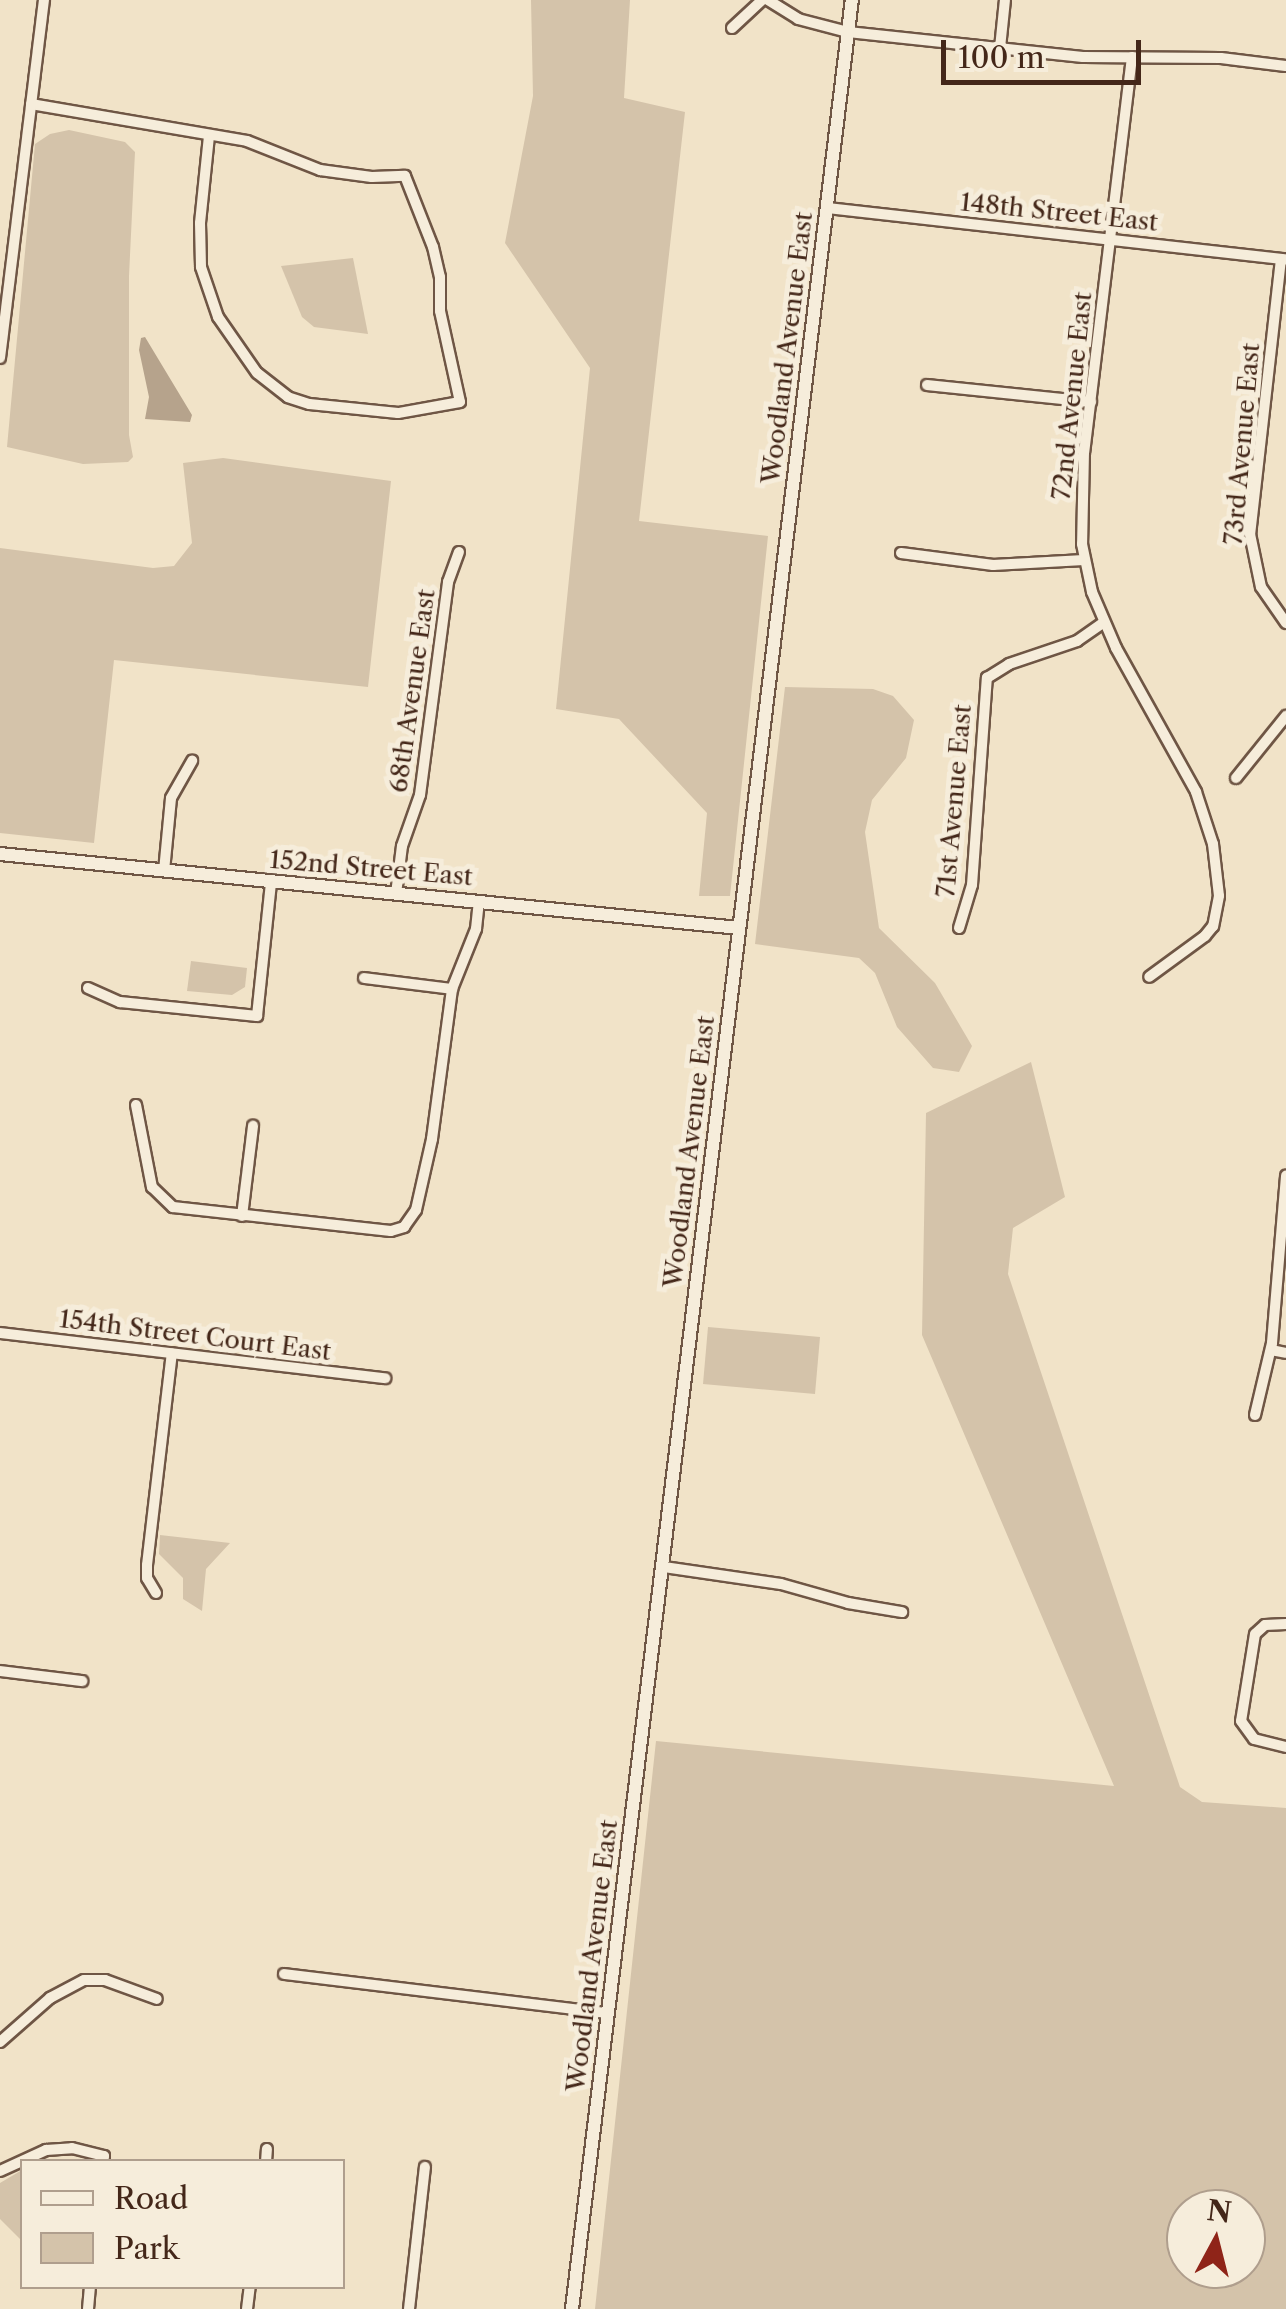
<!DOCTYPE html>
<style>
body{margin:0}
#map{position:relative;width:1286px;height:2309px;overflow:hidden;background:#f1e3c8;font-family:"Libre Caslon Text",serif}
div>[style]{position:absolute}
[style*='--x']{left:calc(var(--x)*1px);top:calc(var(--y)*1px);width:calc(var(--w)*1px);rotate:calc(var(--a)*1deg)}
.green>*{inset:0;background:#d4c3aa}
.water>*{inset:0;background:#b6a38c}
.roads{filter:drop-shadow(2px 0 #6f5645) drop-shadow(-2px 0 #6f5645) drop-shadow(0 2px #6f5645) drop-shadow(0 -2px #6f5645)}
.minor>*{height:10px;margin:-5px;padding:0 5px;transform-origin:5px;border-radius:5px;background:#f6eddb}
.tertiary>*{height:12px;margin:-6px;padding:0 6px;transform-origin:6px;border-radius:6px;background:#f6eddb}
span{translate:-50% -50%;white-space:nowrap;text-align:center;line-height:1.15;-webkit-text-stroke:10px #f6eddb;paint-order:stroke}
.street-label{font-size:25px;color:#442719}
.legend{position:absolute;left:20px;top:2159px;width:325px;height:130px;box-sizing:border-box;background:#f6eddb;border:2px solid #af9e8d;margin:0;padding:12px 18px;list-style:none;font-size:30px;color:#442719}
.legend li{display:flex;align-items:center;gap:20px;height:50px}
.legend b{width:50px;border:2px solid #af9e8d}
.north{position:absolute;left:1166px;top:2189px;width:100px;height:100px;box-sizing:border-box;background:#f6eddb;border:2px solid #af9e8d;border-radius:50%;rotate:7deg;font-size:28px;font-weight:700;line-height:40px;text-align:center;color:#442719}
.north::after{content:'';display:block;margin:auto;width:35px;height:45px;background:#8f2418;clip-path:polygon(50% 0,100% 100%,50% 72%,0 100%)}
.scale{position:absolute;left:941px;top:40px;width:200px;height:45px;box-sizing:border-box;border:5px solid #442719;border-top:0;padding-left:12px;font-size:30px;line-height:35px;white-space:nowrap;color:#442719;-webkit-text-stroke:8px #f6eddb;paint-order:stroke}
</style>
<div id="map">
<div class="green">
<div style="clip-path:polygon(531px 0,630px 0,624px 98px,685px 112px,639px 521px,768px 536px,730px 896px,699px 896px,707px 813px,619px 719px,556px 709px,590px 368px,505px 243px,533px 96px)"></div>
<div style="clip-path:polygon(69px 130px,125px 142px,135px 152px,129px 276px,129px 435px,133px 457px,128px 462px,83px 464px,7px 447px,35px 144px,50px 134px)"></div>
<div style="clip-path:polygon(353px 258px,368px 334px,314px 327px,302px 317px,281px 266px)"></div>
<div style="clip-path:polygon(223px 458px,391px 481px,368px 687px,114px 660px,94px 843px,0 833px,0 548px,153px 568px,174px 566px,192px 543px,183px 463px)"></div>
<div style="clip-path:polygon(785px 687px,873px 689px,893px 696px,914px 720px,906px 758px,872px 800px,865px 832px,879px 928px,935px 983px,972px 1046px,959px 1072px,933px 1068px,897px 1027px,875px 973px,859px 958px,755px 944px)"></div>
<div style="clip-path:polygon(191px 961px,247px 968px,245px 987px,232px 995px,187px 991px)"></div>
<div style="clip-path:polygon(evenodd,1031px 1062px,1065px 1197px,1013px 1228px,1008px 1274px,1180px 1787px,1202px 1802px,1286px 1808px,1286px 2309px,595px 2309px,656px 1741px,1114px 1786px,922px 1335px,926px 1113px,1031px 1062px,1186px 2209px,1246px 2209px,1246px 2269px,1186px 2269px,1186px 2209px)"></div>
<div style="clip-path:polygon(708px 1327px,820px 1337px,815px 1394px,703px 1384px)"></div>
<div style="clip-path:polygon(160px 1535px,230px 1543px,206px 1569px,202px 1611px,183px 1599px,183px 1578px,159px 1554px)"></div>
<div style="clip-path:polygon(22px 2170px,22px 2241px,0 2219px,0 2183px)"></div>
</div>
<div class="water">
<div style="clip-path:polygon(145px 337px,192px 415px,190px 422px,145px 419px,149px 397px,139px 350px,141px 338px)"></div>
</div>
<div class="roads">
<div class="minor">
<div style="--x:768;--y:0;--w:36;--a:32"></div>
<div style="--x:798;--y:19;--w:52;--a:14.6"></div>
<div style="--x:848;--y:32;--w:236;--a:6.1"></div>
<div style="--x:1083;--y:57;--w:138;--a:0.4"></div>
<div style="--x:1221;--y:58;--w:65;--a:7"></div>
<div style="--x:732;--y:28;--w:41;--a:-43"></div>
<div style="--x:1000;--y:48;--w:48;--a:-84.1"></div>
<div style="--x:1132;--y:57;--w:398;--a:96.9"></div>
<div style="--x:1084;--y:452;--w:92;--a:91.2"></div>
<div style="--x:1082;--y:544;--w:49;--a:78.2"></div>
<div style="--x:1092;--y:592;--w:61;--a:66.8"></div>
<div style="--x:1116;--y:648;--w:165;--a:60.9"></div>
<div style="--x:1196;--y:792;--w:55;--a:71.9"></div>
<div style="--x:1213;--y:844;--w:52;--a:83.4"></div>
<div style="--x:1219;--y:896;--w:31;--a:101"></div>
<div style="--x:1213;--y:926;--w:13;--a:129"></div>
<div style="--x:1205;--y:936;--w:69;--a:143.8"></div>
<div style="--x:31;--y:104;--w:219;--a:9.7"></div>
<div style="--x:247;--y:141;--w:79;--a:21.7"></div>
<div style="--x:320;--y:170;--w:52;--a:7.7"></div>
<div style="--x:372;--y:177;--w:33;--a:-2"></div>
<div style="--x:405;--y:176;--w:76;--a:68.5"></div>
<div style="--x:433;--y:247;--w:31;--a:77"></div>
<div style="--x:440;--y:277;--w:34;--a:90"></div>
<div style="--x:440;--y:311;--w:93;--a:77.6"></div>
<div style="--x:460;--y:402;--w:63;--a:169.9"></div>
<div style="--x:398;--y:413;--w:89;--a:-174.2"></div>
<div style="--x:309;--y:404;--w:22;--a:-162"></div>
<div style="--x:288;--y:397;--w:39;--a:-142"></div>
<div style="--x:257;--y:373;--w:68;--a:-124.9"></div>
<div style="--x:218;--y:317;--w:53;--a:-108.8"></div>
<div style="--x:201;--y:267;--w:44;--a:-91.3"></div>
<div style="--x:200;--y:223;--w:87;--a:-84.1"></div>
<div style="--x:828;--y:208;--w:461;--a:6.4"></div>
<div style="--x:1281;--y:259;--w:277;--a:96.4"></div>
<div style="--x:1250;--y:534;--w:54;--a:78.3"></div>
<div style="--x:1261;--y:587;--w:44;--a:55.2"></div>
<div style="--x:0;--y:358;--w:361;--a:-83"></div>
<div style="--x:927;--y:385;--w:165;--a:5.9"></div>
<div style="--x:901;--y:553;--w:93;--a:7.4"></div>
<div style="--x:993;--y:565;--w:91;--a:-3.1"></div>
<div style="--x:1236;--y:778;--w:80;--a:-51.1"></div>
<div style="--x:164;--y:871;--w:73;--a:-84.5"></div>
<div style="--x:171;--y:798;--w:43;--a:-60.4"></div>
<div style="--x:396;--y:894;--w:48;--a:-82.9"></div>
<div style="--x:402;--y:846;--w:54;--a:-70.6"></div>
<div style="--x:420;--y:795;--w:215;--a:-82.5"></div>
<div style="--x:448;--y:582;--w:32;--a:-70"></div>
<div style="--x:959;--y:928;--w:45;--a:-73.2"></div>
<div style="--x:972;--y:885;--w:208;--a:-85.9"></div>
<div style="--x:987;--y:678;--w:26;--a:-32"></div>
<div style="--x:1009;--y:664;--w:72;--a:-18.7"></div>
<div style="--x:1077;--y:641;--w:33;--a:-35"></div>
<div style="--x:364;--y:978;--w:89;--a:7.1"></div>
<div style="--x:88;--y:988;--w:35;--a:24"></div>
<div style="--x:120;--y:1002;--w:138;--a:5.8"></div>
<div style="--x:257;--y:1016;--w:135;--a:-84"></div>
<div style="--x:136;--y:1105;--w:84;--a:79"></div>
<div style="--x:152;--y:1187;--w:29;--a:44"></div>
<div style="--x:173;--y:1207;--w:219;--a:6.3"></div>
<div style="--x:391;--y:1231;--w:14;--a:-17"></div>
<div style="--x:404;--y:1227;--w:21;--a:-55"></div>
<div style="--x:416;--y:1210;--w:73;--a:-77.3"></div>
<div style="--x:432;--y:1139;--w:151;--a:-82.4"></div>
<div style="--x:452;--y:989;--w:65;--a:-68.2"></div>
<div style="--x:476;--y:929;--w:28;--a:-84"></div>
<div style="--x:242;--y:1216;--w:91;--a:-83"></div>
<div style="--x:0;--y:1333;--w:388;--a:6.7"></div>
<div style="--x:1271;--y:1350;--w:15;--a:11"></div>
<div style="--x:1255;--y:1415;--w:74;--a:-76.7"></div>
<div style="--x:1272;--y:1343;--w:168;--a:-85.2"></div>
<div style="--x:664;--y:1567;--w:118;--a:8.3"></div>
<div style="--x:781;--y:1584;--w:70;--a:15.8"></div>
<div style="--x:848;--y:1603;--w:55;--a:9.5"></div>
<div style="--x:156;--y:1593;--w:17;--a:-121"></div>
<div style="--x:147;--y:1578;--w:13;--a:-90"></div>
<div style="--x:147;--y:1565;--w:213;--a:-83.3"></div>
<div style="--x:1286;--y:1624;--w:21;--a:177"></div>
<div style="--x:1265;--y:1625;--w:13;--a:138"></div>
<div style="--x:1255;--y:1634;--w:88;--a:99.1"></div>
<div style="--x:1241;--y:1721;--w:22;--a:54"></div>
<div style="--x:1254;--y:1739;--w:33;--a:14"></div>
<div style="--x:0;--y:1671;--w:83;--a:7"></div>
<div style="--x:284;--y:1974;--w:325;--a:6.9"></div>
<div style="--x:0;--y:2042;--w:67;--a:-41.3"></div>
<div style="--x:50;--y:1998;--w:38;--a:-28"></div>
<div style="--x:84;--y:1980;--w:21;--a:0"></div>
<div style="--x:105;--y:1980;--w:55;--a:20.1"></div>
<div style="--x:266;--y:2162;--w:13;--a:-86"></div>
<div style="--x:0;--y:2171;--w:51;--a:-24.5"></div>
<div style="--x:46;--y:2150;--w:26;--a:-4"></div>
<div style="--x:72;--y:2148;--w:33;--a:14"></div>
<div style="--x:104;--y:2156;--w:6;--a:99"></div>
<div style="--x:88;--y:2309;--w:23;--a:-85"></div>
<div style="--x:247;--y:2309;--w:23;--a:-83"></div>
<div style="--x:409;--y:2309;--w:143;--a:-83.6"></div>
</div>
<div class="tertiary">
<div style="--x:0;--y:854;--w:743;--a:5.72"></div>
<div style="--x:572;--y:2309;--w:2326;--a:-83.09"></div>
</div>
</div>
<div class="street-label">
<span style="left:1059px;top:213px;rotate:6deg">148th Street East</span>
<span style="left:788px;top:348px;rotate:-83deg">Woodland Avenue East</span>
<span style="left:1073px;top:396px;rotate:-84deg">72nd Avenue East</span>
<span style="left:1243px;top:444px;rotate:-85deg">73rd Avenue East</span>
<span style="left:413px;top:691px;rotate:-82deg">68th Avenue East</span>
<span style="left:955px;top:801px;rotate:-85deg">71st Avenue East</span>
<span style="left:371px;top:869px;rotate:5deg">152nd Street East</span>
<span style="left:690px;top:1152px;rotate:-83deg">Woodland Avenue East</span>
<span style="left:195px;top:1336px;rotate:7deg">154th Street Court East</span>
<span style="left:593px;top:1956px;rotate:-83deg">Woodland Avenue East</span>
</div>
<ul class="legend">
<li><b style="height:12px;background:#f6eddb"></b>Road</li>
<li><b style="height:28px;background:#d4c3aa"></b>Park</li>
</ul>
<div class="north">N</div>
<div class="scale">100 m</div>
</div>
